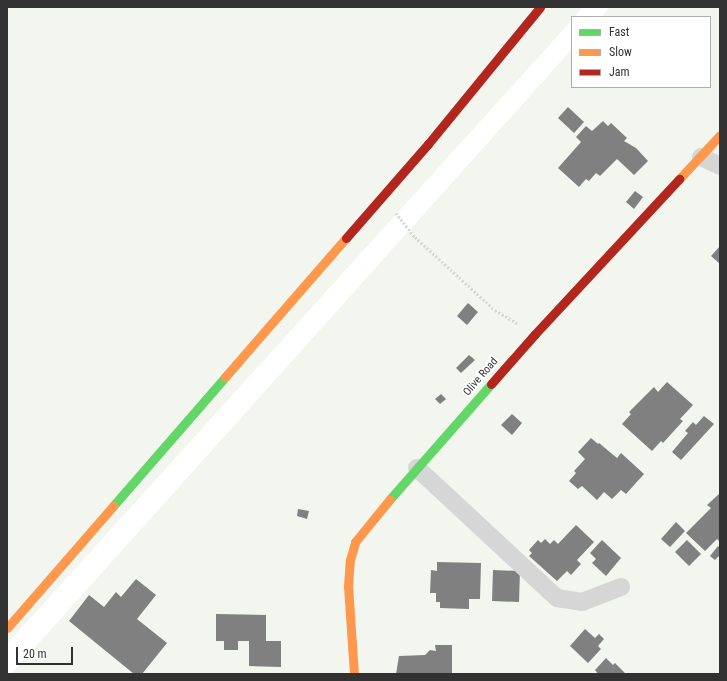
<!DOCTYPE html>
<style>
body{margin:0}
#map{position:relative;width:727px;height:681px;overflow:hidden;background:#fff;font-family:"Roboto Condensed",sans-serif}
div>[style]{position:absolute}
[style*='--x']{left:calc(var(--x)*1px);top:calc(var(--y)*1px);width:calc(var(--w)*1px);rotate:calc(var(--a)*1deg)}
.green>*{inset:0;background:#f2f6ee}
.building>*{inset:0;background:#808080}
.path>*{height:2.5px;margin-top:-1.25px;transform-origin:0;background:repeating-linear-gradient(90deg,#d6d6d6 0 2px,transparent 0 4px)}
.street>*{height:18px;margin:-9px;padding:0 9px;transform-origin:9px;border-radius:9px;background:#d6d6d6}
.fast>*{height:9px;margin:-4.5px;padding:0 4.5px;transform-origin:4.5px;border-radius:4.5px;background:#63d668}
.slow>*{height:9px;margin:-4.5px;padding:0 4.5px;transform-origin:4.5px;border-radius:4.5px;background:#ff974d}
.jam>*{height:9px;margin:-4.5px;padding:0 4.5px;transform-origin:4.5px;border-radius:4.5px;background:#b3261e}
span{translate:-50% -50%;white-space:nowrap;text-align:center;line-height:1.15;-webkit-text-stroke:4px #fff;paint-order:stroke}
.street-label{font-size:11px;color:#323232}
.frame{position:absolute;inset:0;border:8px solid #323232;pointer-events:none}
.legend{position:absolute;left:571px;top:16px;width:140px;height:72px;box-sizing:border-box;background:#fff;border:1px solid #adadad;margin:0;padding:5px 7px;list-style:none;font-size:12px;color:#323232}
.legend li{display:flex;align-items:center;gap:8px;height:20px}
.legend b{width:20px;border:1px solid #adadad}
.scale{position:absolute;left:16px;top:647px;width:57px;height:18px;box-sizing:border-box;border:2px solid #323232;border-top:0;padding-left:5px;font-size:12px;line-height:14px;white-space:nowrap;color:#323232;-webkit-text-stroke:3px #fff;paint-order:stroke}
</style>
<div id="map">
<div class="green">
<div style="clip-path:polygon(7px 7px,583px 7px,574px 17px,572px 17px,572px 20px,7px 644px)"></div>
<div style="clip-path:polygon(610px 7px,720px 7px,720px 674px,11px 674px,572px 49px,572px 87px,710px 87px,710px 17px,601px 17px)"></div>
</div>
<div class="building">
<div style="clip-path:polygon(568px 107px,584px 122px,574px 133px,558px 118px)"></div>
<div style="clip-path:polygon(603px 121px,608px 126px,611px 123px,627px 138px,624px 141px,636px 148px,648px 161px,634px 175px,617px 159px,600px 176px,596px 173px,589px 181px,586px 179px,579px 187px,558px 168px,581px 142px,576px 137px,586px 126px,592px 131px)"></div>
<div style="clip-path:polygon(635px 191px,643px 197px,634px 209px,626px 202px)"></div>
<div style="clip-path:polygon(720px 246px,720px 264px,711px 256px)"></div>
<div style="clip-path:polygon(468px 303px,478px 312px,467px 325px,457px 316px)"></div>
<div style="clip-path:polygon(469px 355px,475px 360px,461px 373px,456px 368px)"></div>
<div style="clip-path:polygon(667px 382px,693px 405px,680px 419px,683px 421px,663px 443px,661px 441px,652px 451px,622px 424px,631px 414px,629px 412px,654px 387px,658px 392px)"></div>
<div style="clip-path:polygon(441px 394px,446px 399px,440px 404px,435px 399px)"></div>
<div style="clip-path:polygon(512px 414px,522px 423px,512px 435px,501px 425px)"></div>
<div style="clip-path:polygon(704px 416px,714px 424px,681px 460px,672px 452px,688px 433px,685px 431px,693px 422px,696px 425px)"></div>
<div style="clip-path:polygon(591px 438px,598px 444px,599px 443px,617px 458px,621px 453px,644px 474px,626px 494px,621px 490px,612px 499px,604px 492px,597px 500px,582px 486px,578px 489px,569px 481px,576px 473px,574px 471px,585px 459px,578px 452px)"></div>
<div style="clip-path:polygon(720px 493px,720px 542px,717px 539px,705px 551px,686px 533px,711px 508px,707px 505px)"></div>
<div style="clip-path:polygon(298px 509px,309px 511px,307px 519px,297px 516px)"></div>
<div style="clip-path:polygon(676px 522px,685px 531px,670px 547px,661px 539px)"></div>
<div style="clip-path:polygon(576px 525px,594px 542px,577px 560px,581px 564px,571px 575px,567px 571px,557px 581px,529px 556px,532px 553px,529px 550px,538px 540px,541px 543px,545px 539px,550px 544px,554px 540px,558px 544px)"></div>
<div style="clip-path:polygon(602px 540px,621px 558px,606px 576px,592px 563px,596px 559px,590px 553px)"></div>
<div style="clip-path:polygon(687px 540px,701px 554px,689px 566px,675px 552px)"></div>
<div style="clip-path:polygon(718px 546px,720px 548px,720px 555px,715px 560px,710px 556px)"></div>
<div style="clip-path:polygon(437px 562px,481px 563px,480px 599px,469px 599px,469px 609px,440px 608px,440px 602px,436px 602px,436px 593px,430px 593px,431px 570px,437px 571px)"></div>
<div style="clip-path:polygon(493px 570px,520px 571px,519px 602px,492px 601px)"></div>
<div style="clip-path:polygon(136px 579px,156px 595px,137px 619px,167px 643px,142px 674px,134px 674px,69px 621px,89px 595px,104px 607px,116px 592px,121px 597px)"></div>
<div style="clip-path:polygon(216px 614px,266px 615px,266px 641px,281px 641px,281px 667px,249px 666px,249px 641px,238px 641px,238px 650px,224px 650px,224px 641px,216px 641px)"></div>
<div style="clip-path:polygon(585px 629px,595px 638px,599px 634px,604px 639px,598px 646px,601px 649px,588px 663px,570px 646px)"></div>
<div style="clip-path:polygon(435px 645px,452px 645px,452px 673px,396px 674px,399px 656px,425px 655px,430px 650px,436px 651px)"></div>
<div style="clip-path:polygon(606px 658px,613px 665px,615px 663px,626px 674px,598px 674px,595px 670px)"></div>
</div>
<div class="path">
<div style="--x:396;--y:213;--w:31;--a:52"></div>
<div style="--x:415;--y:237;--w:108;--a:42.4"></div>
<div style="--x:495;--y:310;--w:26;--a:31"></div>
</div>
<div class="street">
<div style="--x:701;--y:157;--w:21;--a:25"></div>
<div style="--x:417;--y:468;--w:191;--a:42.9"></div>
<div style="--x:557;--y:598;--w:25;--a:9"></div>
<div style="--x:582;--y:602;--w:42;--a:-21"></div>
</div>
<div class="fast">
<div style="--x:390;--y:499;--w:153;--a:-48.7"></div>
<div style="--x:113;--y:506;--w:171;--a:-49"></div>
</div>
<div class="slow">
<div style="--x:679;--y:179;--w:60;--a:-47"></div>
<div style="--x:225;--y:377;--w:184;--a:-49"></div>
<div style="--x:7;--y:628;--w:162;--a:-49"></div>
<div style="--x:354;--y:674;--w:88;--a:-93.9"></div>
<div style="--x:348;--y:586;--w:26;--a:-86"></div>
<div style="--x:350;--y:560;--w:19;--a:-74"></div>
<div style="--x:355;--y:542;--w:55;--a:-50.9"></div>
</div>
<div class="jam">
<div style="--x:346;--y:238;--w:125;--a:-48.9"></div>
<div style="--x:428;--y:144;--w:177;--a:-50.7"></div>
<div style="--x:491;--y:384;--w:67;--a:-48.7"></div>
<div style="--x:535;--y:334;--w:212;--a:-47.1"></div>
</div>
<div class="street-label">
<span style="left:481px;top:377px;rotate:-49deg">Olive Road</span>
</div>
<div class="frame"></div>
<ul class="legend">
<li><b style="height:5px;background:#63d668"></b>Fast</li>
<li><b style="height:5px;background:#ff974d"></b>Slow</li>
<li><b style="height:5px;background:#b3261e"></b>Jam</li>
</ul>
<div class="scale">20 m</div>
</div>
